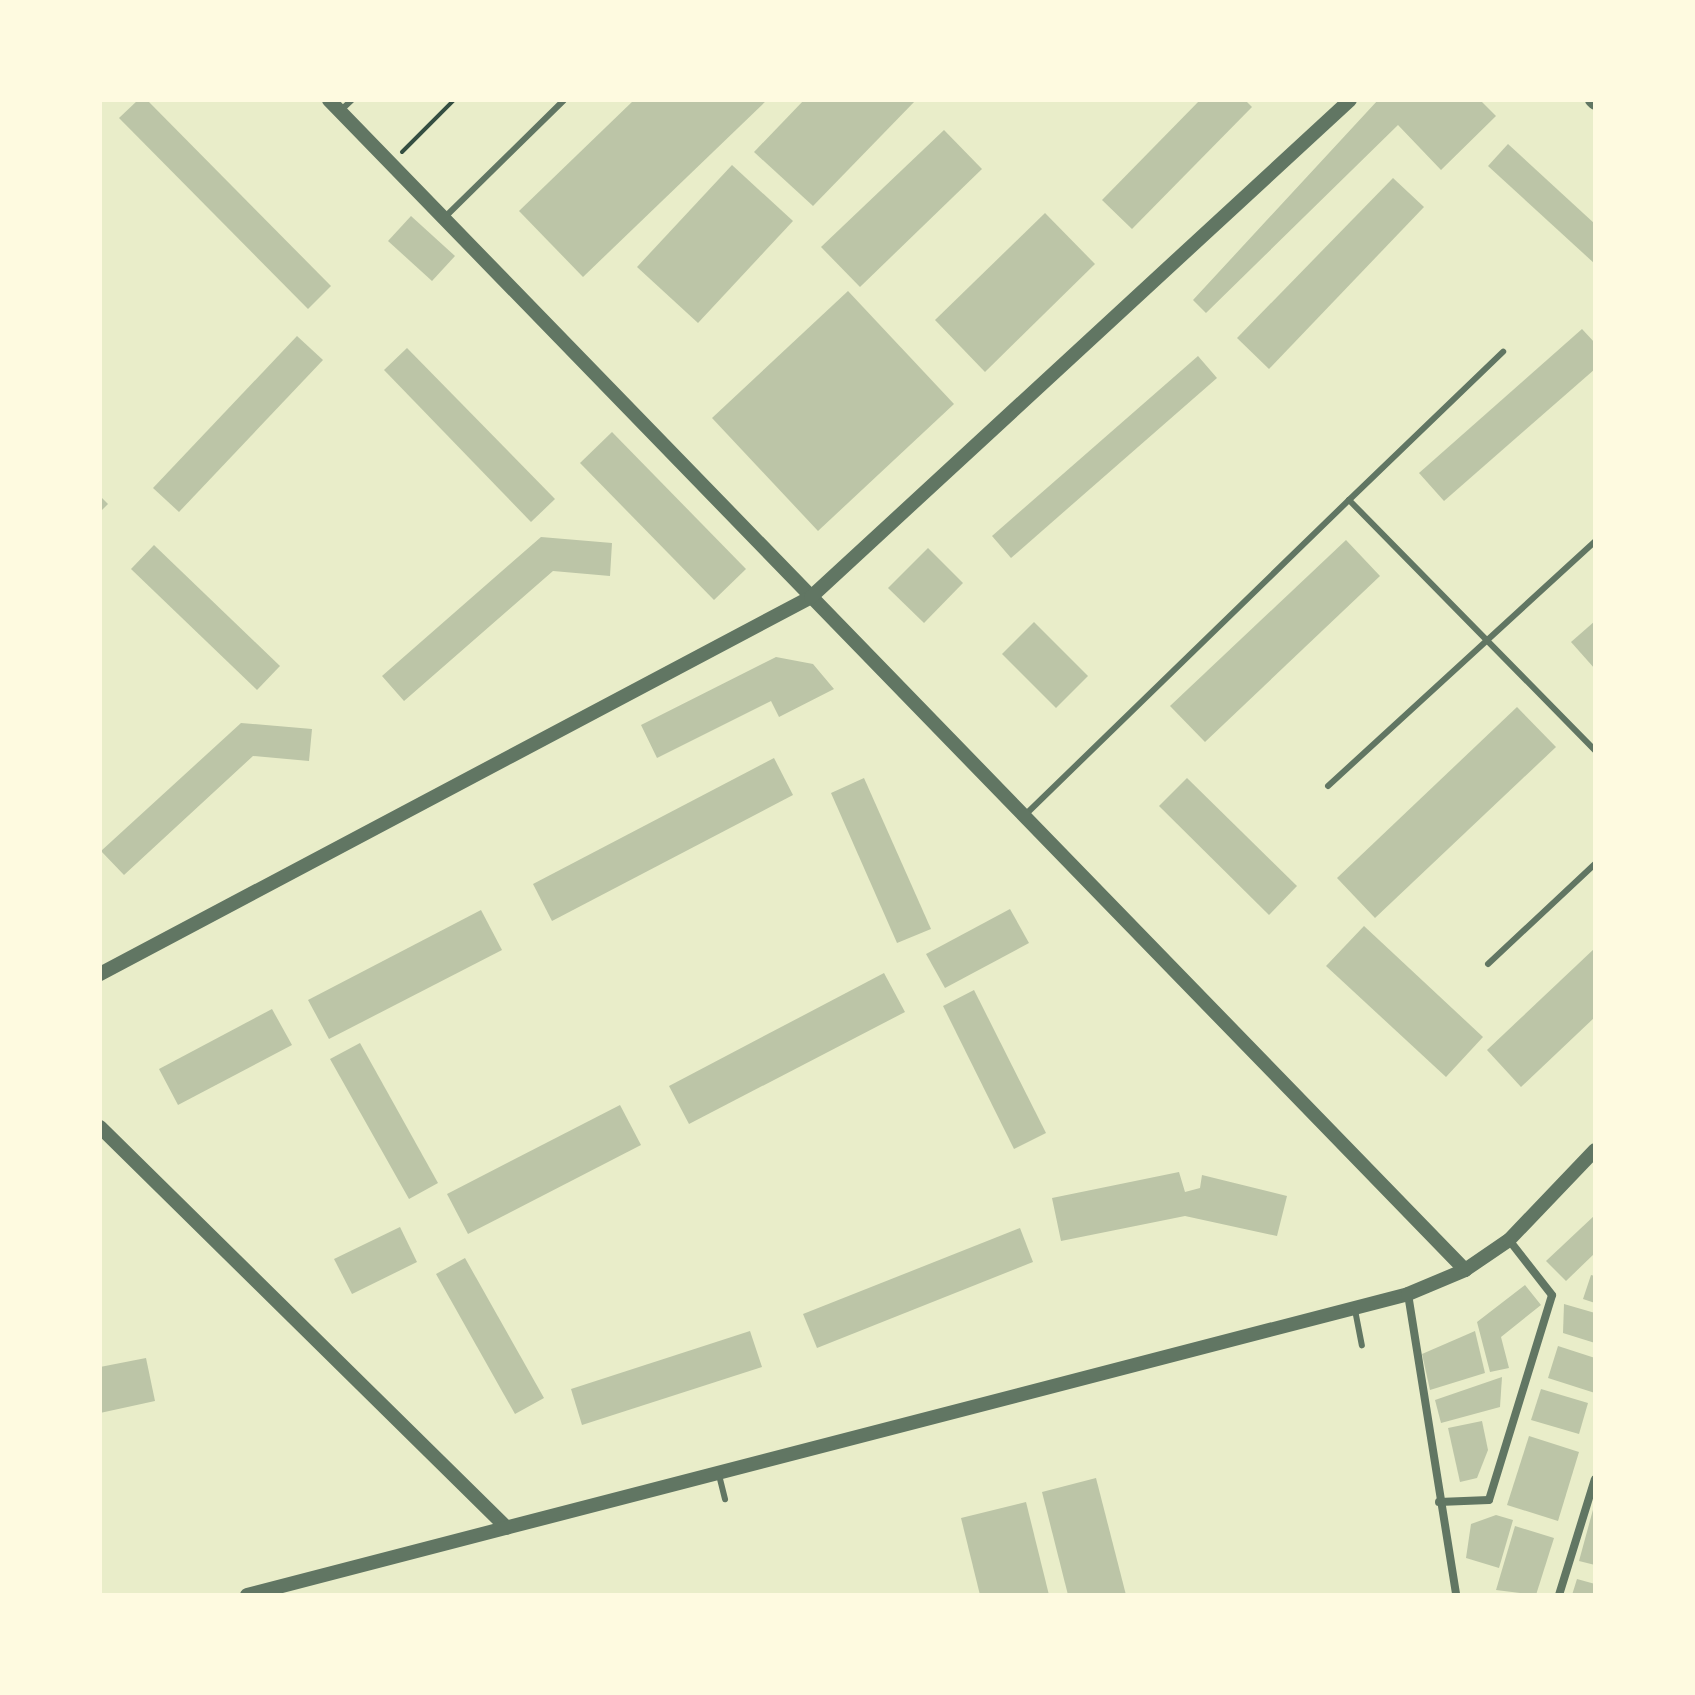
<!DOCTYPE html>
<style>
body{margin:0}
#map{position:relative;width:1695px;height:1695px;overflow:hidden;background:#e9edc9;font-family:Inter,sans-serif}
div>[style]{position:absolute}
[style*='--x']{left:calc(var(--x)*1px);top:calc(var(--y)*1px);width:calc(var(--w)*1px);rotate:calc(var(--a)*1deg)}
.building>*{inset:0;background:#bcc5a7}
.path>*{height:4px;margin:-2px;padding:0 2px;transform-origin:2px;border-radius:2px;background:#344e41}
.service>*{height:6px;margin:-3px;padding:0 3px;transform-origin:3px;border-radius:3px;background:#617663}
.minor>*{height:8px;margin:-4px;padding:0 4px;transform-origin:4px;border-radius:4px;background:#617663}
.tertiary>*{height:14px;margin:-7px;padding:0 7px;transform-origin:7px;border-radius:7px;background:#617663}
span{translate:-50% -50%;white-space:nowrap;text-align:center;line-height:1.15;-webkit-text-stroke:6px #fefae0;paint-order:stroke}
.frame{position:absolute;inset:0;border:102px solid #fefae0;pointer-events:none}
</style>
<div id="map">
<div class="building">
<div style="clip-path:polygon(138px 100px,147px 100px,331px 286px,308px 309px,119px 118px)"></div>
<div style="clip-path:polygon(634px 100px,767px 100px,583px 277px,519px 211px)"></div>
<div style="clip-path:polygon(804px 100px,916px 100px,813px 206px,754px 152px)"></div>
<div style="clip-path:polygon(1200px 100px,1245px 100px,1252px 107px,1132px 229px,1102px 200px)"></div>
<div style="clip-path:polygon(1378px 100px,1480px 100px,1496px 116px,1441px 170px,1398px 125px,1206px 313px,1193px 300px)"></div>
<div style="clip-path:polygon(944px 130px,982px 169px,860px 287px,821px 247px)"></div>
<div style="clip-path:polygon(1508px 144px,1595px 224px,1595px 264px,1488px 166px)"></div>
<div style="clip-path:polygon(732px 165px,793px 221px,698px 323px,637px 267px)"></div>
<div style="clip-path:polygon(1393px 178px,1424px 207px,1269px 369px,1237px 338px)"></div>
<div style="clip-path:polygon(1045px 213px,1095px 264px,985px 372px,935px 320px)"></div>
<div style="clip-path:polygon(411px 216px,455px 256px,432px 281px,388px 241px)"></div>
<div style="clip-path:polygon(848px 291px,954px 404px,818px 531px,712px 418px)"></div>
<div style="clip-path:polygon(1582px 329px,1595px 343px,1595px 369px,1444px 501px,1419px 473px)"></div>
<div style="clip-path:polygon(297px 336px,323px 360px,179px 512px,153px 488px)"></div>
<div style="clip-path:polygon(407px 348px,555px 499px,531px 522px,384px 370px)"></div>
<div style="clip-path:polygon(1198px 356px,1217px 378px,1011px 558px,992px 536px)"></div>
<div style="clip-path:polygon(612px 432px,746px 569px,714px 600px,580px 463px)"></div>
<div style="clip-path:polygon(100px 496px,108px 504px,100px 512px)"></div>
<div style="clip-path:polygon(541px 537px,612px 543px,610px 576px,553px 571px,404px 701px,382px 676px)"></div>
<div style="clip-path:polygon(1346px 540px,1380px 576px,1205px 742px,1170px 706px)"></div>
<div style="clip-path:polygon(154px 545px,280px 666px,257px 690px,131px 569px)"></div>
<div style="clip-path:polygon(928px 548px,963px 583px,924px 623px,888px 588px)"></div>
<div style="clip-path:polygon(1595px 621px,1595px 669px,1571px 642px)"></div>
<div style="clip-path:polygon(1034px 622px,1088px 676px,1056px 708px,1002px 654px)"></div>
<div style="clip-path:polygon(776px 657px,813px 664px,834px 689px,779px 717px,771px 701px,657px 758px,641px 725px)"></div>
<div style="clip-path:polygon(1517px 707px,1556px 747px,1375px 918px,1337px 878px)"></div>
<div style="clip-path:polygon(241px 723px,312px 729px,309px 761px,253px 756px,124px 875px,101px 851px)"></div>
<div style="clip-path:polygon(774px 758px,793px 795px,552px 921px,533px 884px)"></div>
<div style="clip-path:polygon(864px 778px,931px 929px,897px 943px,831px 793px)"></div>
<div style="clip-path:polygon(1187px 778px,1297px 886px,1269px 915px,1159px 806px)"></div>
<div style="clip-path:polygon(1010px 909px,1029px 943px,945px 988px,926px 954px)"></div>
<div style="clip-path:polygon(481px 910px,502px 950px,329px 1039px,308px 1000px)"></div>
<div style="clip-path:polygon(1364px 926px,1483px 1037px,1446px 1077px,1326px 966px)"></div>
<div style="clip-path:polygon(1595px 948px,1595px 1017px,1521px 1087px,1487px 1050px)"></div>
<div style="clip-path:polygon(884px 973px,905px 1012px,689px 1124px,669px 1086px)"></div>
<div style="clip-path:polygon(974px 990px,1046px 1133px,1014px 1149px,943px 1006px)"></div>
<div style="clip-path:polygon(272px 1009px,292px 1045px,178px 1105px,159px 1069px)"></div>
<div style="clip-path:polygon(360px 1043px,438px 1183px,409px 1199px,330px 1059px)"></div>
<div style="clip-path:polygon(620px 1105px,641px 1145px,468px 1234px,447px 1194px)"></div>
<div style="clip-path:polygon(1179px 1172px,1185px 1192px,1200px 1188px,1202px 1175px,1287px 1196px,1277px 1236px,1185px 1216px,1061px 1241px,1052px 1198px)"></div>
<div style="clip-path:polygon(1595px 1215px,1595px 1253px,1566px 1281px,1546px 1261px)"></div>
<div style="clip-path:polygon(400px 1227px,417px 1262px,352px 1294px,334px 1259px)"></div>
<div style="clip-path:polygon(1020px 1228px,1033px 1262px,817px 1348px,803px 1314px)"></div>
<div style="clip-path:polygon(465px 1258px,544px 1398px,515px 1414px,436px 1274px)"></div>
<div style="clip-path:polygon(1591px 1275px,1595px 1276px,1595px 1303px,1583px 1299px)"></div>
<div style="clip-path:polygon(1525px 1285px,1541px 1305px,1501px 1337px,1509px 1368px,1490px 1372px,1477px 1322px)"></div>
<div style="clip-path:polygon(1564px 1304px,1595px 1313px,1595px 1343px,1563px 1333px)"></div>
<div style="clip-path:polygon(750px 1331px,762px 1367px,582px 1425px,571px 1389px)"></div>
<div style="clip-path:polygon(1475px 1331px,1485px 1373px,1430px 1390px,1422px 1354px)"></div>
<div style="clip-path:polygon(1558px 1346px,1595px 1358px,1595px 1393px,1548px 1378px)"></div>
<div style="clip-path:polygon(146px 1358px,155px 1401px,100px 1413px,100px 1367px)"></div>
<div style="clip-path:polygon(1502px 1377px,1500px 1407px,1441px 1423px,1435px 1400px)"></div>
<div style="clip-path:polygon(1541px 1389px,1588px 1403px,1579px 1434px,1531px 1420px)"></div>
<div style="clip-path:polygon(1482px 1421px,1488px 1450px,1477px 1478px,1460px 1482px,1448px 1428px)"></div>
<div style="clip-path:polygon(1529px 1436px,1579px 1452px,1558px 1521px,1507px 1505px)"></div>
<div style="clip-path:polygon(1096px 1478px,1126px 1595px,1068px 1595px,1042px 1492px)"></div>
<div style="clip-path:polygon(1026px 1502px,1049px 1595px,980px 1595px,961px 1518px)"></div>
<div style="clip-path:polygon(1594px 1506px,1595px 1506px,1595px 1565px,1579px 1561px)"></div>
<div style="clip-path:polygon(1496px 1515px,1513px 1520px,1499px 1568px,1466px 1558px,1471px 1524px)"></div>
<div style="clip-path:polygon(1515px 1526px,1554px 1538px,1536px 1595px,1496px 1590px)"></div>
<div style="clip-path:polygon(1577px 1579px,1595px 1584px,1595px 1595px,1572px 1595px)"></div>
</div>
<div class="path">
<div style="--x:402;--y:152;--w:74;--a:-45"></div>
</div>
<div class="service">
<div style="--x:340;--y:111;--w:16;--a:-43"></div>
<div style="--x:444;--y:218;--w:168;--a:-44.5"></div>
<div style="--x:1349;--y:500;--w:214;--a:-43.9"></div>
<div style="--x:1328;--y:786;--w:362;--a:-42.5"></div>
<div style="--x:1024;--y:816;--w:453;--a:-44.2"></div>
<div style="--x:1349;--y:500;--w:351;--a:45.5"></div>
<div style="--x:1488;--y:964;--w:146;--a:-43.1"></div>
<div style="--x:1355;--y:1310;--w:36;--a:79"></div>
<div style="--x:719;--y:1475;--w:25;--a:76"></div>
</div>
<div class="minor">
<div style="--x:1408;--y:1294;--w:305;--a:80.9"></div>
<div style="--x:1439;--y:1502;--w:50;--a:-2.3"></div>
<div style="--x:1489;--y:1500;--w:214;--a:-72.9"></div>
<div style="--x:1552;--y:1295;--w:70;--a:-128"></div>
<div style="--x:1559;--y:1595;--w:121;--a:-72.8"></div>
</div>
<div class="tertiary">
<div style="--x:329;--y:100;--w:1631;--a:45.84"></div>
<div style="--x:1592;--y:100;--w:4;--a:45"></div>
<div style="--x:100;--y:974;--w:805;--a:-27.93"></div>
<div style="--x:811;--y:597;--w:733;--a:-42.68"></div>
<div style="--x:100;--y:1127;--w:571;--a:44.57"></div>
<div style="--x:247;--y:1595;--w:1199;--a:-14.53"></div>
<div style="--x:1408;--y:1294;--w:62;--a:-22.8"></div>
<div style="--x:1465;--y:1270;--w:53;--a:-34.3"></div>
<div style="--x:1509;--y:1240;--w:124;--a:-46.3"></div>
</div>
<div class="frame"></div>
</div>
